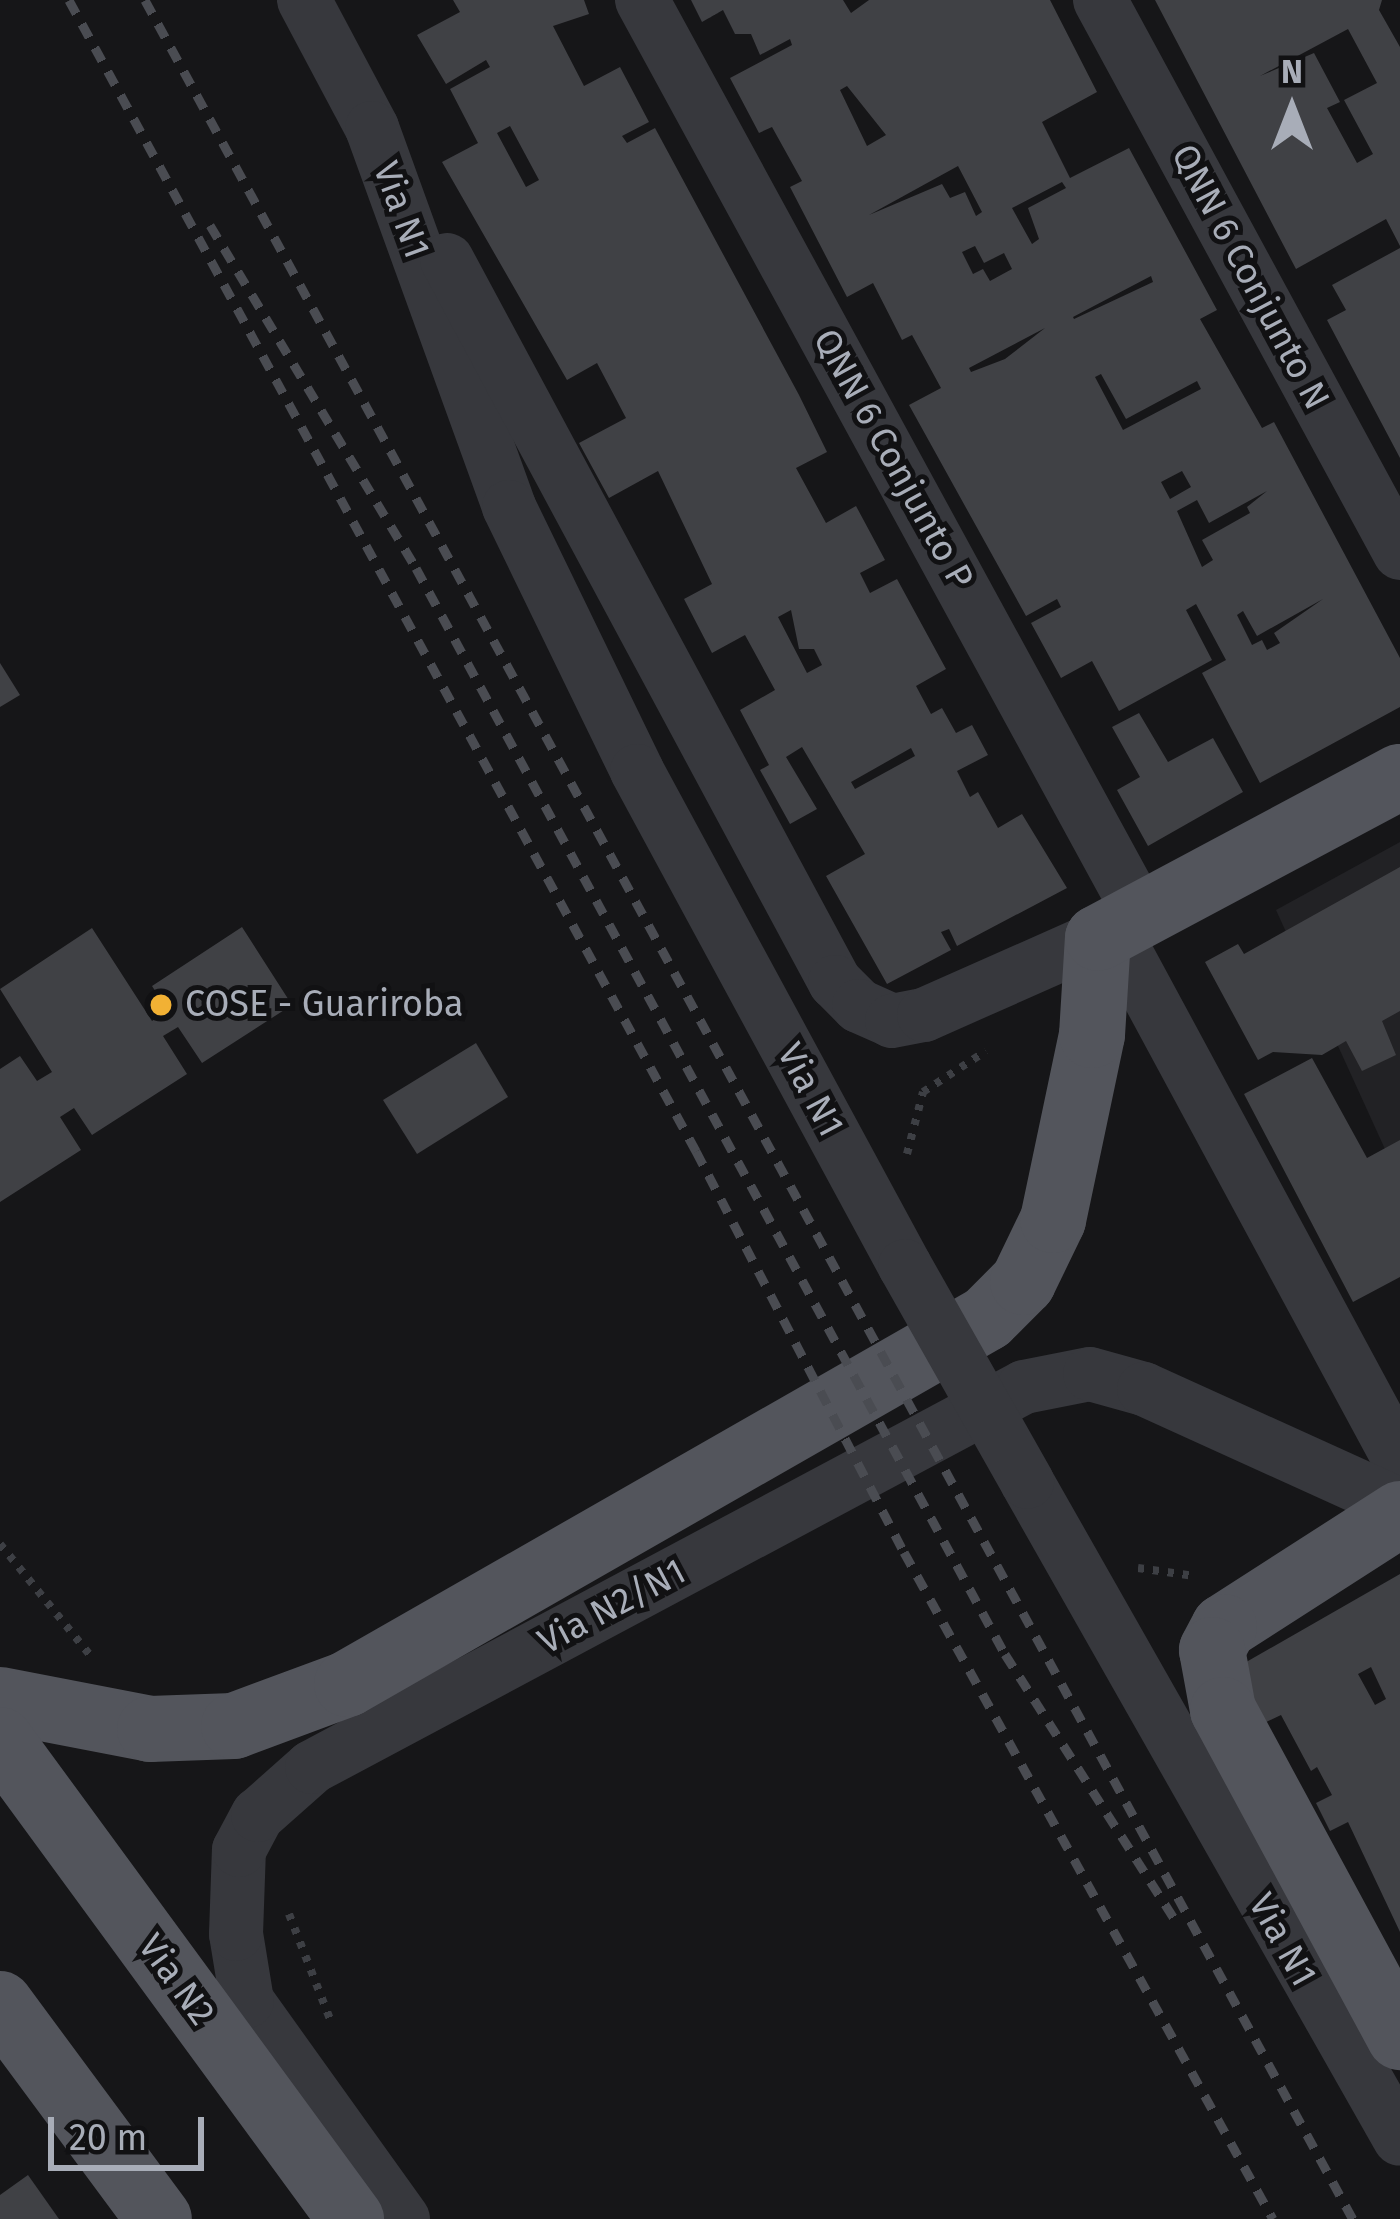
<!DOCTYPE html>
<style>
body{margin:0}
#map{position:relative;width:1400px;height:2219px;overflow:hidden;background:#161618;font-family:"Fira Sans",sans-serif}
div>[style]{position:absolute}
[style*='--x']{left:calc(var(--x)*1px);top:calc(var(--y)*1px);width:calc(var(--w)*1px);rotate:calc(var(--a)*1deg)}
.built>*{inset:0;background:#222225}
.building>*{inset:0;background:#404145}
.path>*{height:8px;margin-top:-4px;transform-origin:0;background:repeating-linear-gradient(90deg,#3d3f44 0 6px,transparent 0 15px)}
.minor>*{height:54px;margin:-27px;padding:0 27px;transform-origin:27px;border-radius:27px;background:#37383d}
.major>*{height:66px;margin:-33px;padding:0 33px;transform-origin:33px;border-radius:33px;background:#53555c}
.rail>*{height:9px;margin-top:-4.5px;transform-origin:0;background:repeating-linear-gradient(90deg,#4a4c52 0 15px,transparent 0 27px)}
.minor-bridge>*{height:54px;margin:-27px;padding:0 27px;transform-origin:27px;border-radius:27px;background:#37383d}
.dots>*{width:33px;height:33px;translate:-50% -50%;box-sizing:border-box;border:6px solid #111113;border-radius:50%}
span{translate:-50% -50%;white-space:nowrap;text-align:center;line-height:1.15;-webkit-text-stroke:10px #111113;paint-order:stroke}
.street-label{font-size:36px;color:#a8adb8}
.poi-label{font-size:36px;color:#a8adb8}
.left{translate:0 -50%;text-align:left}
.north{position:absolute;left:1232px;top:48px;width:120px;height:120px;-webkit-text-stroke:9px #111113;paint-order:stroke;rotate:0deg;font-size:33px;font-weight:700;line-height:48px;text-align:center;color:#a8adb8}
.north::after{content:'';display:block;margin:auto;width:42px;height:54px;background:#a8adb8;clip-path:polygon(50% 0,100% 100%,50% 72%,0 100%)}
.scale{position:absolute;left:48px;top:2117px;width:156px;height:54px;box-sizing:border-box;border:6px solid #a8adb8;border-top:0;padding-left:15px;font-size:36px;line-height:42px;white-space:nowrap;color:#a8adb8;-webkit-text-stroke:9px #111113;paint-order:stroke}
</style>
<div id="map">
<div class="built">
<div style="clip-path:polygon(1400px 842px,1400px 1182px,1276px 910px)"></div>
</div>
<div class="building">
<div style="clip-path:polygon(evenodd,453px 0,584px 0,589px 14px,553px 26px,584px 86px,620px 67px,649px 122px,622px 136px,627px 143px,655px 128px,799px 395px,827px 452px,796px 468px,826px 523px,856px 506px,885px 560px,860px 573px,870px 593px,897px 579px,946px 669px,916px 686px,931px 714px,942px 708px,956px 733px,972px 725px,988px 755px,957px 771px,970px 797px,978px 792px,998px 828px,1022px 814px,1067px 888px,957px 946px,949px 929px,941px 932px,951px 950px,887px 984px,826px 876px,865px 854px,802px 747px,786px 757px,817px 809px,790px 824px,760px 770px,769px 765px,740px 710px,775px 690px,745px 635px,712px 653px,684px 599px,712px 584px,658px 471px,609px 498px,579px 443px,626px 418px,597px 363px,567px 380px,442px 162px,478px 143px,450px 89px,490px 67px,486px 60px,446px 84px,417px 35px,460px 12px,453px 0,510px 126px,539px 180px,526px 187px,497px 133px,510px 126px,453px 0,791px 610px,799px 649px,814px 649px,822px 665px,807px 673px,778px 617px,791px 610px,453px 0,911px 748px,915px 756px,855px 789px,851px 782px,911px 748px)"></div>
<div style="clip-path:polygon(evenodd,691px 0,843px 0,851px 13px,869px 0,1050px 0,1097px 92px,1042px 122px,1070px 178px,1129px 148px,1217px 310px,1200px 319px,1262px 428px,1274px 422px,1400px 658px,1400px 707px,1260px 783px,1202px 673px,1226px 660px,1196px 604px,1186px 610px,1212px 660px,1119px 711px,1092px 661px,1061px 678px,1031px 623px,1061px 607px,1057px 599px,1026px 616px,909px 405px,941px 388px,929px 366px,912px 335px,902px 340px,873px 283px,847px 297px,790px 187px,802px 181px,772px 127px,759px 133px,730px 78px,792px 45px,790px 39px,760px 55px,751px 34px,735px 34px,723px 10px,702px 22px,691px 0,847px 86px,886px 135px,867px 146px,840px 90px,847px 86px,691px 0,958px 166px,982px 212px,976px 216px,965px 192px,950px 198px,942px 184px,869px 215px,958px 166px,691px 0,1062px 182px,1066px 188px,1028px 208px,1039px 239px,1032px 244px,1012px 208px,1062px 182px,691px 0,975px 246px,984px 263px,1004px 253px,1012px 269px,990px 281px,983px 269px,973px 274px,962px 252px,975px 246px,691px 0,1151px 276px,1153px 282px,1074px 319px,1073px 317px,1151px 276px,691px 0,1045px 328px,1005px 359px,971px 372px,969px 368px,1045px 328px,691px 0,1101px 374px,1126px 419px,1197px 381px,1201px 389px,1123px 430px,1095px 377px,1101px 374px,691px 0,1182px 471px,1191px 487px,1170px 499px,1161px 482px,1182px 471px,691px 0,1267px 491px,1247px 507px,1250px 513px,1202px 540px,1213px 560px,1202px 567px,1177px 511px,1197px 500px,1209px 523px,1267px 491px,691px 0,1323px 599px,1274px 633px,1280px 643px,1267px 650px,1262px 640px,1252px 645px,1237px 615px,1243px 611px,1257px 636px,1323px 599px)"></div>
<div style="clip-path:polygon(evenodd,1155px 0,1382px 0,1379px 10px,1400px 47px,1400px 246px,1386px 219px,1296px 269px,1155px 0,1348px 29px,1377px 83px,1344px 100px,1373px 154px,1357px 163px,1327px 108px,1340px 102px,1314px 53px,1260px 76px,1348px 29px)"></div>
<div style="clip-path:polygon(1400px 248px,1400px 458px,1327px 320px,1346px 310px,1332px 285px)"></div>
<div style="clip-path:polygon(0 663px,20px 695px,0 707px)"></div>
<div style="clip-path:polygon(1139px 713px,1168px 762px,1213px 738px,1243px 792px,1148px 846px,1117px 790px,1140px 777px,1112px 727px)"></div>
<div style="clip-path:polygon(1400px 867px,1400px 1011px,1382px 1021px,1396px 1055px,1362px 1071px,1346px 1041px,1322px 1055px,1273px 1052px,1258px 1060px,1205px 962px,1238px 944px,1244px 954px)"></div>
<div style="clip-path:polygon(242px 927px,292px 1005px,202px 1063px,178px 1027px,163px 1036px,187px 1074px,92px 1135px,74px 1108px,60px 1117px,81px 1150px,0 1202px,0 1069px,20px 1056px,37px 1081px,52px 1072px,0 989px,92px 928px,152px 1021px,168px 1011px,152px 986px)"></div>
<div style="clip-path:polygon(476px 1043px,508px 1097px,417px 1154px,383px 1100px)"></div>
<div style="clip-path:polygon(1312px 1058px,1367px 1158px,1400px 1140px,1400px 1277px,1353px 1302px,1244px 1094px)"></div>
<div style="clip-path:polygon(evenodd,1400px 1574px,1400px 1932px,1348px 1822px,1330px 1831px,1316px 1803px,1332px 1795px,1317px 1767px,1311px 1771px,1281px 1715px,1264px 1723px,1234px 1669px,1400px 1574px,1371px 1667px,1386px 1699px,1375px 1705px,1358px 1674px,1371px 1667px)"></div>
<div style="clip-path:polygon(28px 2175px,59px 2219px,0 2219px,0 2195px)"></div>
</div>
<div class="path">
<div style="--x:907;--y:1154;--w:64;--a:-75.5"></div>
<div style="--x:923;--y:1092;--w:75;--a:-33.1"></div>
<div style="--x:0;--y:1544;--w:148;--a:51"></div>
<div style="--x:1138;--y:1568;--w:57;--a:8.1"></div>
<div style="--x:289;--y:1914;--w:116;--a:68.7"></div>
</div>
<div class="minor">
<div style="--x:304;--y:0;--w:145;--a:62"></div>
<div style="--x:372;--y:128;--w:403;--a:70.1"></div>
<div style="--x:509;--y:507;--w:293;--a:64.1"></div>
<div style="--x:637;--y:771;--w:563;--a:61.57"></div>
<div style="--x:642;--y:0;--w:1047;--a:61.4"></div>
<div style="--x:1100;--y:0;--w:629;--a:61.52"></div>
<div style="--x:447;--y:260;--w:820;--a:61.75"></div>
<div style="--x:835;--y:982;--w:34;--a:45"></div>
<div style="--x:859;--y:1006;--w:36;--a:24"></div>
<div style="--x:892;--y:1021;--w:33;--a:-11"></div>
<div style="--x:924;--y:1015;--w:190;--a:-23.9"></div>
<div style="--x:1114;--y:931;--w:602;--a:61.65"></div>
<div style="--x:1027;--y:1482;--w:755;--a:60.42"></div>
<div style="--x:403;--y:2219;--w:268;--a:-125.6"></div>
<div style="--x:247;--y:2001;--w:68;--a:-99.3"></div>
<div style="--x:236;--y:1934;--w:84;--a:-88"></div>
<div style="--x:239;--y:1850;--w:40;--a:-62"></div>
<div style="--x:258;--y:1815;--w:72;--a:-41.6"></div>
<div style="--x:312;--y:1767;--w:807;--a:-28.09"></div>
<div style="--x:1024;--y:1387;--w:67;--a:-11.1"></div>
<div style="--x:1090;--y:1374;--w:56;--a:15.5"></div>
<div style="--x:1144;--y:1389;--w:281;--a:24.4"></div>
</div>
<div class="major">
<div style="--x:1400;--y:1514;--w:209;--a:147.3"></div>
<div style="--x:1224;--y:1627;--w:26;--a:118"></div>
<div style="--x:1212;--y:1650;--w:61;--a:79.6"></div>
<div style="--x:1223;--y:1710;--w:372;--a:61.6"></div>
<div style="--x:0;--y:1700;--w:153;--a:10.9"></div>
<div style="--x:150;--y:1729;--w:84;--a:-2"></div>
<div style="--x:234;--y:1726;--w:121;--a:-20.4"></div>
<div style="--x:347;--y:1684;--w:737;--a:-29.76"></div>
<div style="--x:987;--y:1318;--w:51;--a:-45"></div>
<div style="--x:1023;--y:1282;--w:69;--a:-64.2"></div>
<div style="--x:1053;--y:1220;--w:189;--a:-78.1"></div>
<div style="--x:1092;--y:1035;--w:97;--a:-86.5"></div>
<div style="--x:1098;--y:938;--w:342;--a:-28.1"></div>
<div style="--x:0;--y:1740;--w:594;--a:53.77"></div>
<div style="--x:0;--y:2004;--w:267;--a:53.5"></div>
</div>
<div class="rail">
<div style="--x:69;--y:0;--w:1311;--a:61.42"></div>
<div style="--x:696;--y:1151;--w:452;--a:62.6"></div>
<div style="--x:904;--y:1552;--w:762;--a:61.05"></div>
<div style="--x:145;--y:0;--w:2527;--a:61.44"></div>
<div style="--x:210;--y:225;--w:400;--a:59"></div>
<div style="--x:416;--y:568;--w:1235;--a:61.53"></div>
<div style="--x:1005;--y:1654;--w:321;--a:57.4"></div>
</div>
<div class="minor-bridge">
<div style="--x:905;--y:1266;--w:248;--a:60.5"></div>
</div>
<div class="dots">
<div style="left:161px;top:1005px;background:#f2b134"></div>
</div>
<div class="street-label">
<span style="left:401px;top:210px;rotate:70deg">Via N1</span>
<span style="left:1250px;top:277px;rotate:62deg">QNN 6 Conjunto N</span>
<span style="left:893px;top:459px;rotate:61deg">QNN 6 Conjunto P</span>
<span style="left:810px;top:1090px;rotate:62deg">Via N1</span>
<span style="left:612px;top:1607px;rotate:-28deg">Via N2/N1</span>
<span style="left:1282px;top:1940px;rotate:61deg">Via N1</span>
<span style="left:176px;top:1980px;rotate:54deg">Via N2</span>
</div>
<div class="poi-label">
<span class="left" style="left:185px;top:1005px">COSE - Guariroba</span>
</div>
<div class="north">N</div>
<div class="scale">20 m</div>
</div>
